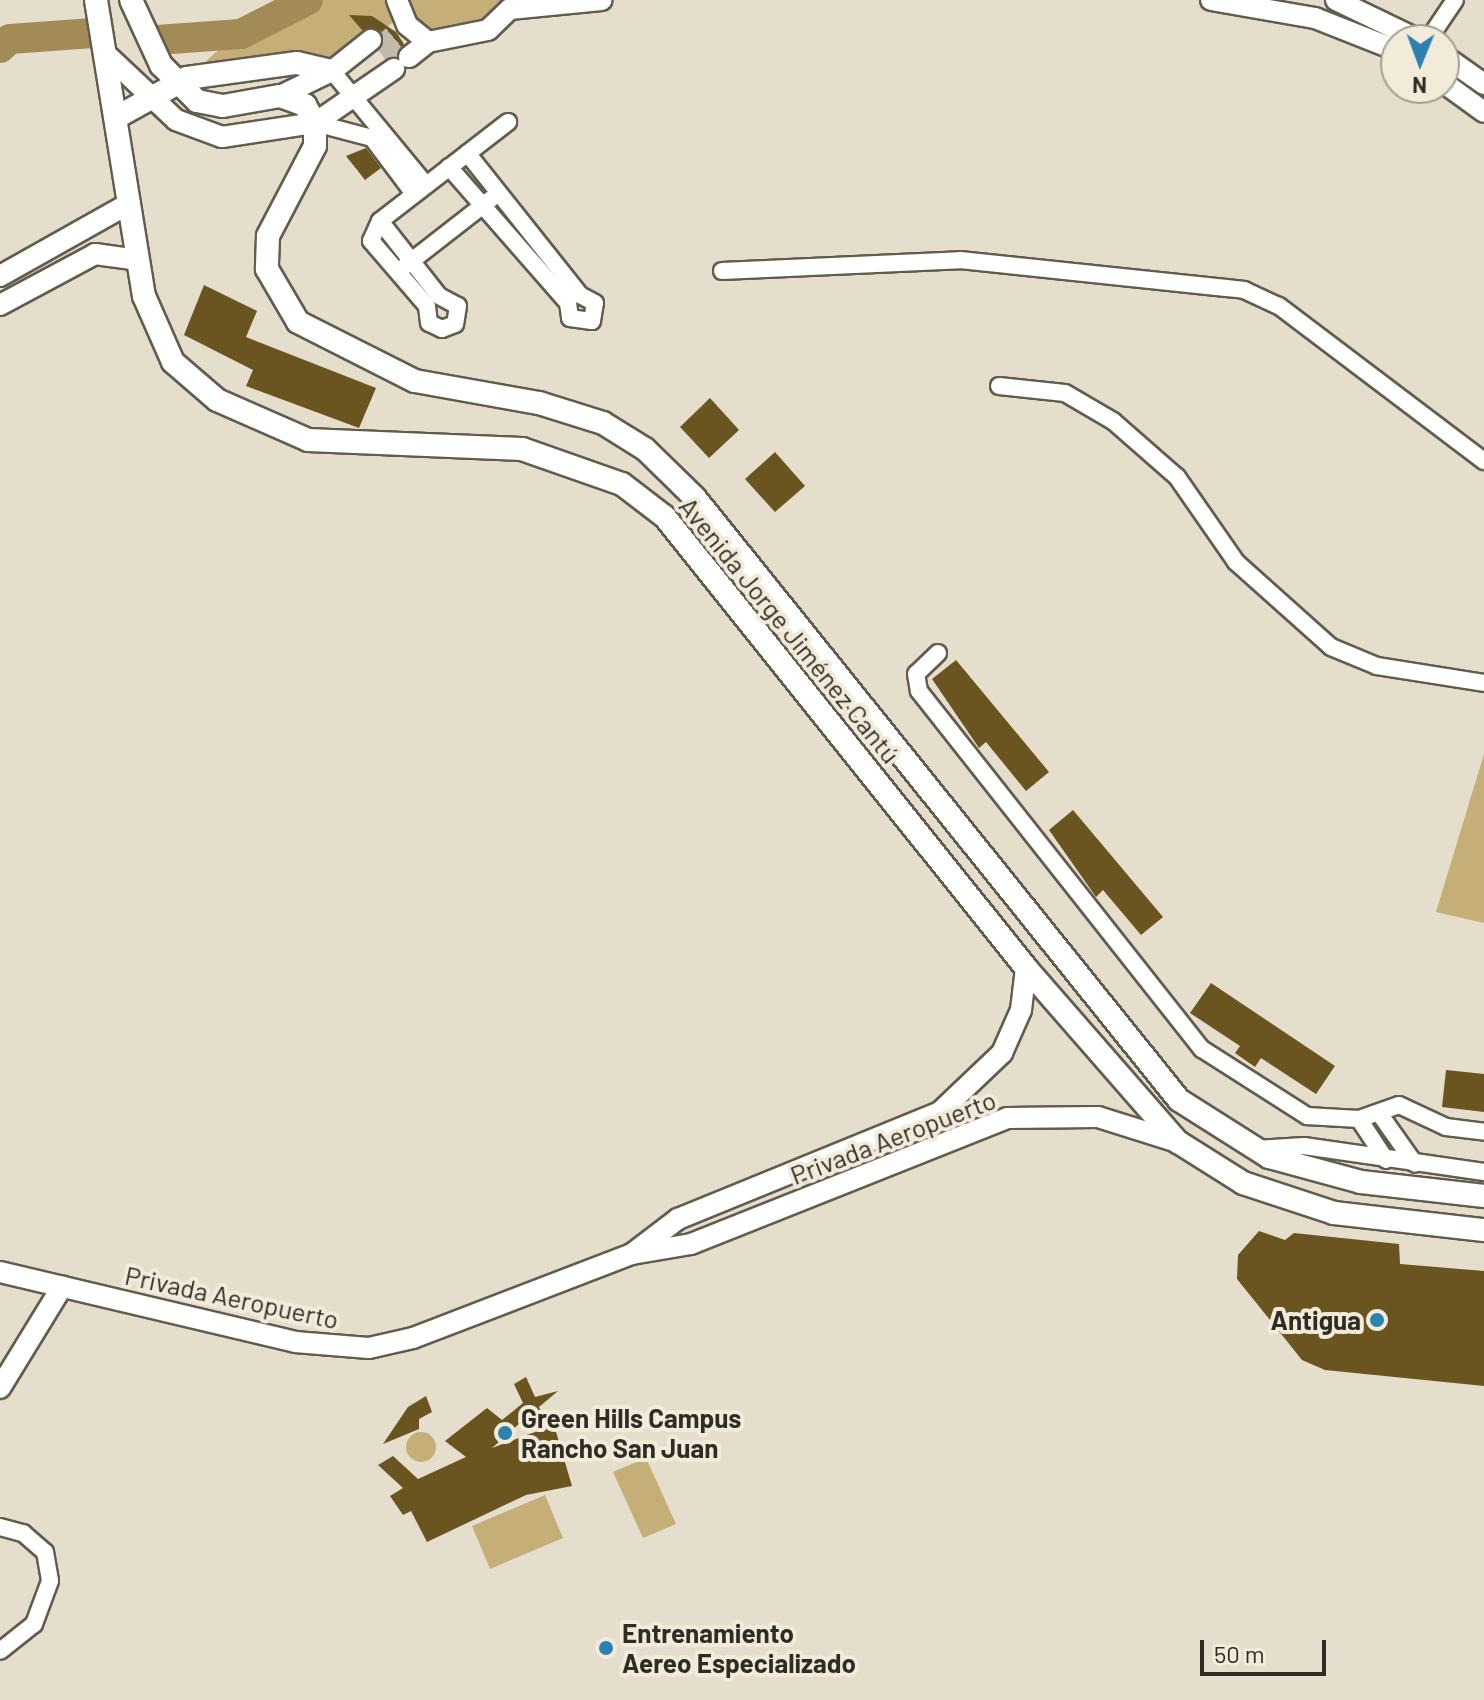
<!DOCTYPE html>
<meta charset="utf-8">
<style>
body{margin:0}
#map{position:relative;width:1484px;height:1700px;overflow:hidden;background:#e5decd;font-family:Barlow,sans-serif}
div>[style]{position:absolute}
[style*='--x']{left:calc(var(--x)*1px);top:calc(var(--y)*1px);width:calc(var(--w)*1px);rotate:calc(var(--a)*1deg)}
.green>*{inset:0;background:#c6ae79}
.round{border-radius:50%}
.river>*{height:30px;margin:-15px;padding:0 15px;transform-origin:15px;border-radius:15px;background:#a38b57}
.building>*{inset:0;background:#6a541f}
.tertiary-tunnel>*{height:20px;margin-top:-10px;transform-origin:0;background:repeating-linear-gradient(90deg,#c1baab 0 20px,transparent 0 30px)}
.roads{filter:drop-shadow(2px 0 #625c4d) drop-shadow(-2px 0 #625c4d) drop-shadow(0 2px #625c4d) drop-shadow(0 -2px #625c4d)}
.minor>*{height:16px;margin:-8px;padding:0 8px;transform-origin:8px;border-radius:8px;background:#fff}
.tertiary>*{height:20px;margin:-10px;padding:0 10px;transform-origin:10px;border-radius:10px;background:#fff}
.secondary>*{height:22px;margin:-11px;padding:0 11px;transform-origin:11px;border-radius:11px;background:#fff}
.dots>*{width:22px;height:22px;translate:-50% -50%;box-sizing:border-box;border:4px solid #f2ebda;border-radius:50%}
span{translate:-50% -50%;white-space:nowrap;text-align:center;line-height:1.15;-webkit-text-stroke:8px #f2ebda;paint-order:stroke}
.street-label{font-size:26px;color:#2f2c25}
.poi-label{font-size:26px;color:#2f2c25;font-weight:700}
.right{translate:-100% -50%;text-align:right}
.left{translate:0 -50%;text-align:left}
.north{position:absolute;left:1380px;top:24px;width:80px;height:80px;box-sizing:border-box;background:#f2ebda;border:2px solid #a49f92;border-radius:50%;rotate:181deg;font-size:22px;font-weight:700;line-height:32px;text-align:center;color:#2f2c25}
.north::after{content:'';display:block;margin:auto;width:28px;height:36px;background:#2b82b1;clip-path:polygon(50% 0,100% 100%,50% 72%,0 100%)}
.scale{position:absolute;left:1200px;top:1640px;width:126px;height:36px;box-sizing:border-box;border:4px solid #2f2c25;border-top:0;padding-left:10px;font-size:24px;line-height:28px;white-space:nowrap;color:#2f2c25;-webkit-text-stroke:6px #f2ebda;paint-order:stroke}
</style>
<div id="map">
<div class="green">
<div style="clip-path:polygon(275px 0,603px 0,511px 9px,445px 44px,401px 16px,332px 70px,187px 78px)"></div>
<div style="clip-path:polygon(1484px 754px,1484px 923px,1436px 912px)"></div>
<div class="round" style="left:406px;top:1432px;width:30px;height:30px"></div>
<div style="clip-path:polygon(646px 1458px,676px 1524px,643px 1538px,613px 1472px)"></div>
<div style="clip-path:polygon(545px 1495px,563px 1538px,490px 1569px,472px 1526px)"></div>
</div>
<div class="river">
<div style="--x:157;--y:40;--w:84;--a:-4.1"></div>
<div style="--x:241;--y:34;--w:75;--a:-26.9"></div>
<div style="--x:0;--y:48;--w:13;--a:-42"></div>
<div style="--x:10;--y:39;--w:83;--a:-4.1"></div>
</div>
<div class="building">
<div style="clip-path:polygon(349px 15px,372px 16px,396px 32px,404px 44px,396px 57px,385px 59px,381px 31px,362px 30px)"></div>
<div style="clip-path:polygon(366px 148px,381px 168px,365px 180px,346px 156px)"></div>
<div style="clip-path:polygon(204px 285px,257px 311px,246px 337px,376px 388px,359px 428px,246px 386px,253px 370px,184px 335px)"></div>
<div style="clip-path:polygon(710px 398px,739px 430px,709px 458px,680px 427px)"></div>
<div style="clip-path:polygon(775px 452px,805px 486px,775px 512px,745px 479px)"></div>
<div style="clip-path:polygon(956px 660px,1049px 772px,1026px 791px,986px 742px,979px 748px,932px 679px)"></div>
<div style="clip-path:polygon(1073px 810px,1163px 917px,1141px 935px,1103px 890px,1096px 897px,1049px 830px)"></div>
<div style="clip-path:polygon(1211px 983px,1335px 1066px,1316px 1094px,1261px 1058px,1255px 1067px,1235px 1053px,1240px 1046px,1190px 1013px)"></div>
<div style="clip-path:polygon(1446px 1070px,1484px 1074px,1484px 1112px,1442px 1107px)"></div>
<div style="clip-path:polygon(1259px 1231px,1285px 1240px,1294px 1233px,1399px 1244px,1400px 1264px,1484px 1271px,1484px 1386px,1325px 1370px,1302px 1360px,1237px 1279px,1238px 1255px)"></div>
<div style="clip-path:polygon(526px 1377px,535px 1397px,558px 1391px,539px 1407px,547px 1426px,537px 1430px,529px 1415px,492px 1448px,554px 1425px,572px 1486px,526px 1495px,427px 1542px,411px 1511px,403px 1515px,390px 1496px,403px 1488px,378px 1465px,393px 1456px,418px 1479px,466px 1457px,445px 1441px,487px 1408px,502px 1420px,523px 1403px,514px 1384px)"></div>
<div style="clip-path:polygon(426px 1396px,432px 1412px,419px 1419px,419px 1429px,383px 1444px,408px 1407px)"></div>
</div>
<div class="tertiary-tunnel">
<div style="--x:377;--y:49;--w:26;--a:-40"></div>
<div style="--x:387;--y:61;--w:23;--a:-38"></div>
</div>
<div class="roads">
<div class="minor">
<div style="--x:1428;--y:40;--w:48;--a:-56"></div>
<div style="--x:332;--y:71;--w:148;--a:50.5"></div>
<div style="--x:315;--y:123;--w:59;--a:14.7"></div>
<div style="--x:372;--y:138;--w:70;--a:53.1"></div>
<div style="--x:449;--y:167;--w:181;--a:48.8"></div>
<div style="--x:568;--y:303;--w:15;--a:82"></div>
<div style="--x:570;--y:318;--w:22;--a:8"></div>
<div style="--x:592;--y:321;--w:18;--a:-81"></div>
<div style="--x:595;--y:303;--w:17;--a:-152"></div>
<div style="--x:580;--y:295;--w:181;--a:-128.5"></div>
<div style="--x:380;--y:221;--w:95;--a:51.8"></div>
<div style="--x:439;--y:296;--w:21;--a:28"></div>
<div style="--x:458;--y:306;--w:18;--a:99"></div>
<div style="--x:455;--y:324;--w:14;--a:159"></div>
<div style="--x:442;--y:329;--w:14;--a:-155"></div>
<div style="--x:429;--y:323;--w:17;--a:-97"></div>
<div style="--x:427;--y:306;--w:86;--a:-130.7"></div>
<div style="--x:371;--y:241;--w:22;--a:-66"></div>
<div style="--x:380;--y:221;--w:162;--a:-37.7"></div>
<div style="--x:405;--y:266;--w:109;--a:-37.9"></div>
<div style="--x:722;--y:271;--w:238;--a:-2.6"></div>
<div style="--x:960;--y:260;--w:286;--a:6"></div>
<div style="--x:1244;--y:290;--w:38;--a:25"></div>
<div style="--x:1279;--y:306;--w:257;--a:37.1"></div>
<div style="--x:999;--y:386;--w:66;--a:6.1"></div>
<div style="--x:1065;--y:393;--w:56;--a:30.3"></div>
<div style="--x:1113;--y:421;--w:85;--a:41.2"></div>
<div style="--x:1177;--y:477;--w:103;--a:55.2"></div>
<div style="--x:1236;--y:562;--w:127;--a:41.8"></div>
<div style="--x:1331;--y:647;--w:50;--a:22.4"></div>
<div style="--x:1377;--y:666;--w:108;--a:9"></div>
<div style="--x:938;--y:653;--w:30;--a:136"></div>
<div style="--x:916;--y:674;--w:17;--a:80"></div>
<div style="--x:919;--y:691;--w:456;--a:51.7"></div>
<div style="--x:1202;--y:1049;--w:125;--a:32.5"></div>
<div style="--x:1307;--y:1116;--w:52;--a:3.3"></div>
<div style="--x:1359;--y:1119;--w:42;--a:-19.3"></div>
<div style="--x:1399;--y:1105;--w:52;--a:25.1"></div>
<div style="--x:1446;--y:1127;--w:38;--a:7"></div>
<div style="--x:1379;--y:1113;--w:62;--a:54.8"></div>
<div style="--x:1359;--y:1119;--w:49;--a:56.6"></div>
<div style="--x:1256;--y:1149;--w:48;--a:-3.6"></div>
<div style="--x:1304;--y:1146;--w:182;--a:8.2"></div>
<div style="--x:0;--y:1527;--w:24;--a:15"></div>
<div style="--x:23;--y:1533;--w:29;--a:41"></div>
<div style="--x:45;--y:1552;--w:29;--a:80"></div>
<div style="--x:50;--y:1581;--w:46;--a:110.4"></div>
<div style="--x:34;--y:1624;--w:43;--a:141.5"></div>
</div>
<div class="tertiary">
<div style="--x:397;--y:0;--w:27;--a:68"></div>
<div style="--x:407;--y:25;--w:27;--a:39"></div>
<div style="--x:1211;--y:0;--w:106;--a:9.8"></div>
<div style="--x:1315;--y:18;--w:87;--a:21.6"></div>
<div style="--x:1336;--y:0;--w:92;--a:25.7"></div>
<div style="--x:1444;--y:56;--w:49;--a:35"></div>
<div style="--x:109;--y:57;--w:92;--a:43.2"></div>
<div style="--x:176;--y:120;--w:49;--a:20.3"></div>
<div style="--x:222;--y:137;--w:94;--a:-8.6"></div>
<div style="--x:315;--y:123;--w:96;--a:-34.4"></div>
<div style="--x:409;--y:57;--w:24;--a:-38"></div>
<div style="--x:428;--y:42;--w:61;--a:-11.3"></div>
<div style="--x:488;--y:30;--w:30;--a:-44"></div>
<div style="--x:510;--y:9;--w:92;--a:-5.6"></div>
<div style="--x:1444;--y:83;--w:49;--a:35.9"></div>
<div style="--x:280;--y:96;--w:58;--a:-25.7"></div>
<div style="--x:332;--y:71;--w:50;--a:-38.5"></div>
<div style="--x:0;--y:276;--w:149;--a:-29.3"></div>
<div style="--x:0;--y:305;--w:108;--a:-28.2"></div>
<div style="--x:95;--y:254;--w:43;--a:7.9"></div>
<div style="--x:632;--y:1254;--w:58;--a:-37.3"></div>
<div style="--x:678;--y:1219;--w:283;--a:-22.2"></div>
<div style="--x:940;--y:1112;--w:86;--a:-43.6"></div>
<div style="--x:1002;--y:1053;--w:47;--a:-66.2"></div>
<div style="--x:1021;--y:1010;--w:42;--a:-83.2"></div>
<div style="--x:0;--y:1272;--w:303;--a:13.3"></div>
<div style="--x:295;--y:1342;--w:74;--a:4.6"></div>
<div style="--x:369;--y:1348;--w:45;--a:-12.8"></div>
<div style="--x:413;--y:1338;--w:235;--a:-21"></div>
<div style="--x:632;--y:1254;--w:60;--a:-9.6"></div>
<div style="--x:691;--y:1244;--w:340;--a:-21.7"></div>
<div style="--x:1007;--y:1118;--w:91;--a:-0.6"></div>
<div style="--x:1098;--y:1117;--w:84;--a:17.4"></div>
<div style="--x:0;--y:1388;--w:119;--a:-58.5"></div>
</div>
<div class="secondary">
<div style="--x:96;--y:0;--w:300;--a:80.8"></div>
<div style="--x:144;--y:296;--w:72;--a:66.3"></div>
<div style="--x:173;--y:362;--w:58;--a:40.8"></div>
<div style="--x:217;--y:400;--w:99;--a:23.7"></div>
<div style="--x:308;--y:440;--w:214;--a:2.4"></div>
<div style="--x:522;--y:449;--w:106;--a:19.3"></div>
<div style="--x:622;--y:484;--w:54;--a:37.5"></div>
<div style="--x:665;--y:517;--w:578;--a:51.32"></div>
<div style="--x:1026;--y:968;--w:231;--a:48.9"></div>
<div style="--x:1178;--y:1142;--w:77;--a:32.2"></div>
<div style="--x:1243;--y:1183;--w:96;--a:18.2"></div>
<div style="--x:1334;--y:1213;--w:151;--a:6.5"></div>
<div style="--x:131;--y:0;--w:72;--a:65.2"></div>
<div style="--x:161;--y:65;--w:51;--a:45"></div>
<div style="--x:197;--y:101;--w:26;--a:11"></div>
<div style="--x:223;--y:106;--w:58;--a:-10"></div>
<div style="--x:280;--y:96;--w:27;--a:20"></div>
<div style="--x:305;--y:105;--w:21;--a:61"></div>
<div style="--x:315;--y:123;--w:23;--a:90"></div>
<div style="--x:315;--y:146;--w:102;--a:117.6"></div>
<div style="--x:268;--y:236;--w:33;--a:92"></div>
<div style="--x:267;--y:269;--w:61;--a:59.7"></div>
<div style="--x:298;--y:322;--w:131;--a:26.8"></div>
<div style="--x:415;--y:381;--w:126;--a:10.1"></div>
<div style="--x:539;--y:403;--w:67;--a:17.4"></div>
<div style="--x:603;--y:423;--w:49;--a:31.8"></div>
<div style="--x:645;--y:449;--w:70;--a:44.4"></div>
<div style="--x:695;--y:498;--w:772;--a:51.2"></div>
<div style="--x:1179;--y:1100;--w:107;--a:32.3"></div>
<div style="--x:1269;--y:1157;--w:95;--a:15.2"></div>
<div style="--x:1361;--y:1182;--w:124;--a:6.5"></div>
<div style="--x:117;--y:117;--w:80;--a:-29.1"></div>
<div style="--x:187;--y:78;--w:111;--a:-7.8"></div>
<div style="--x:297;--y:63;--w:36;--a:13"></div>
</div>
</div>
<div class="dots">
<div style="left:1377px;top:1320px;background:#2b82b1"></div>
<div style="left:505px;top:1433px;background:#2b82b1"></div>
<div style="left:606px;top:1648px;background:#2b82b1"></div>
</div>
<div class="street-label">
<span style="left:790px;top:630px;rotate:51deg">Avenida Jorge Jiménez Cantú</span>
<span style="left:893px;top:1137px;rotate:-21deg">Privada Aeropuerto</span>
<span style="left:232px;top:1297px;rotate:12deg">Privada Aeropuerto</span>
</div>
<div class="poi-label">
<span class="right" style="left:1361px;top:1320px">Antigua</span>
<span class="left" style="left:521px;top:1433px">Green Hills Campus<br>Rancho San Juan</span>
<span class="left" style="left:622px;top:1648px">Entrenamiento<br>Aereo Especializado</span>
</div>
<div class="north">N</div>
<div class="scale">50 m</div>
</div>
